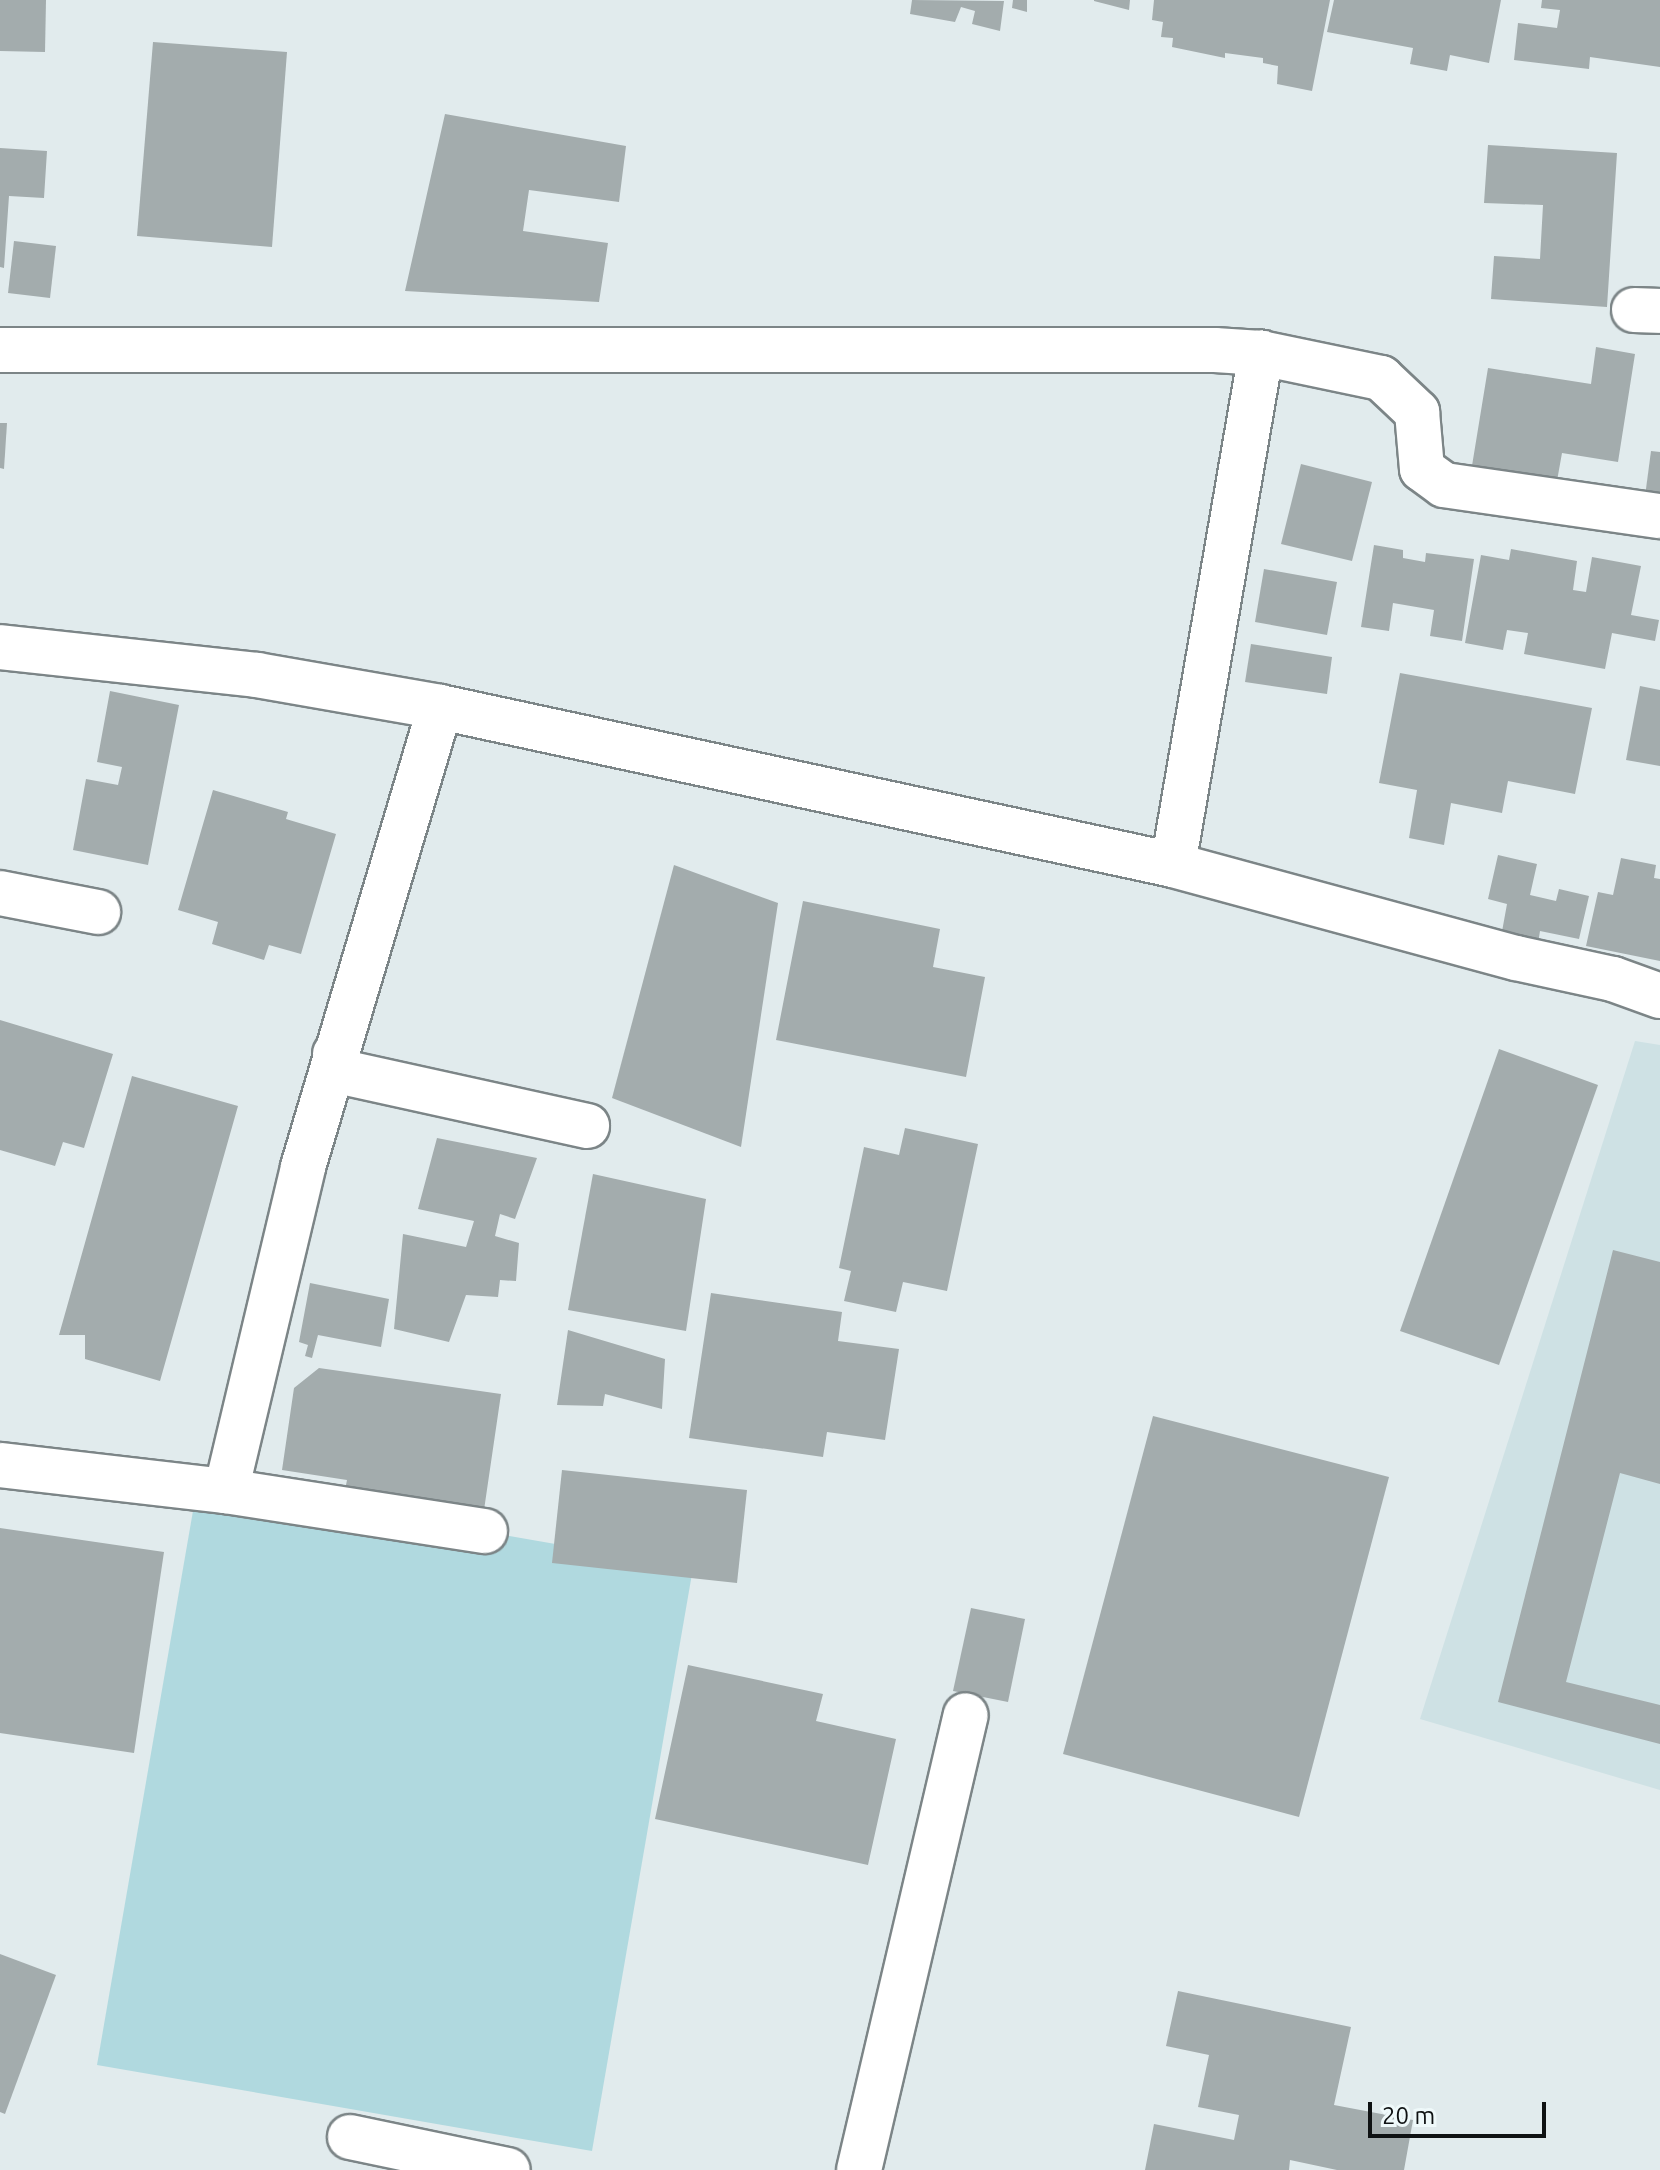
<!DOCTYPE html>
<style>
body{margin:0}
#map{position:relative;width:1660px;height:2170px;overflow:hidden;background:#e1ebed;font-family:Ubuntu,sans-serif}
div>[style]{position:absolute}
[style*='--x']{left:calc(var(--x)*1px);top:calc(var(--y)*1px);width:calc(var(--w)*1px);rotate:calc(var(--a)*1deg)}
.built>*{inset:0;background:#cee1e4}
.green>*{inset:0;background:#b0d9df}
.building>*{inset:0;background:#a3acad}
.roads{filter:drop-shadow(2px 0 #7c8587) drop-shadow(-2px 0 #7c8587) drop-shadow(0 2px #7c8587) drop-shadow(0 -2px #7c8587)}
.minor>*{height:44px;margin:-22px;padding:0 22px;transform-origin:22px;border-radius:22px;background:#fff}
span{translate:-50% -50%;white-space:nowrap;text-align:center;line-height:1.15;-webkit-text-stroke:6px #eff9fa;paint-order:stroke}
.scale{position:absolute;left:1368px;top:2102px;width:178px;height:36px;box-sizing:border-box;border:4px solid #0f1213;border-top:0;padding-left:10px;font-size:24px;line-height:28px;white-space:nowrap;color:#0f1213;-webkit-text-stroke:6px #eff9fa;paint-order:stroke}
</style>
<div id="map">
<div class="built">
<div style="clip-path:polygon(1635px 1041px,1660px 1045px,1660px 1790px,1420px 1719px)"></div>
</div>
<div class="green">
<div style="clip-path:polygon(198px 1482px,693px 1568px,592px 2151px,97px 2065px)"></div>
</div>
<div class="building">
<div style="clip-path:polygon(0 0,46px 0,45px 52px,0 51px)"></div>
<div style="clip-path:polygon(912px 0,1004px 1px,1000px 31px,972px 24px,975px 11px,961px 7px,955px 22px,910px 14px)"></div>
<div style="clip-path:polygon(1013px 0,1027px 0,1027px 12px,1012px 8px)"></div>
<div style="clip-path:polygon(1094px 0,1130px 0,1129px 10px,1094px 1px)"></div>
<div style="clip-path:polygon(1154px 0,1330px 0,1312px 91px,1277px 84px,1278px 66px,1263px 63px,1263px 58px,1225px 53px,1225px 58px,1172px 47px,1173px 38px,1161px 37px,1163px 22px,1152px 20px)"></div>
<div style="clip-path:polygon(1334px 0,1501px 0,1489px 63px,1450px 55px,1447px 71px,1410px 64px,1413px 48px,1327px 32px)"></div>
<div style="clip-path:polygon(1542px 0,1660px 0,1660px 67px,1590px 57px,1589px 69px,1514px 60px,1518px 23px,1557px 28px,1560px 10px,1541px 8px)"></div>
<div style="clip-path:polygon(153px 42px,287px 52px,272px 247px,137px 236px)"></div>
<div style="clip-path:polygon(445px 114px,626px 146px,619px 202px,529px 190px,523px 231px,608px 243px,599px 302px,405px 291px)"></div>
<div style="clip-path:polygon(1488px 145px,1617px 153px,1607px 307px,1491px 299px,1494px 256px,1540px 259px,1543px 205px,1484px 203px)"></div>
<div style="clip-path:polygon(0 148px,47px 151px,44px 198px,9px 196px,4px 268px,0 267px)"></div>
<div style="clip-path:polygon(14px 241px,56px 246px,50px 298px,8px 293px)"></div>
<div style="clip-path:polygon(1596px 347px,1635px 354px,1618px 462px,1562px 453px,1555px 492px,1470px 478px,1488px 368px,1591px 384px)"></div>
<div style="clip-path:polygon(0 423px,7px 423px,4px 469px,0 468px)"></div>
<div style="clip-path:polygon(1651px 451px,1660px 452px,1660px 507px,1644px 504px)"></div>
<div style="clip-path:polygon(1301px 464px,1372px 482px,1352px 561px,1281px 544px)"></div>
<div style="clip-path:polygon(1374px 545px,1403px 550px,1403px 558px,1425px 562px,1426px 553px,1474px 559px,1462px 641px,1430px 636px,1434px 610px,1393px 603px,1389px 631px,1361px 627px)"></div>
<div style="clip-path:polygon(1511px 549px,1577px 561px,1573px 590px,1586px 592px,1592px 557px,1641px 566px,1631px 615px,1659px 620px,1655px 641px,1612px 633px,1605px 669px,1524px 654px,1528px 633px,1507px 630px,1503px 650px,1465px 643px,1481px 555px,1509px 560px)"></div>
<div style="clip-path:polygon(1264px 569px,1337px 582px,1327px 635px,1255px 622px)"></div>
<div style="clip-path:polygon(1251px 644px,1332px 657px,1327px 694px,1245px 682px)"></div>
<div style="clip-path:polygon(1400px 673px,1592px 708px,1575px 794px,1508px 781px,1502px 813px,1451px 803px,1444px 845px,1409px 838px,1417px 790px,1379px 783px)"></div>
<div style="clip-path:polygon(1640px 686px,1660px 690px,1660px 766px,1626px 760px)"></div>
<div style="clip-path:polygon(110px 691px,179px 705px,148px 865px,73px 850px,86px 779px,118px 785px,122px 767px,97px 762px)"></div>
<div style="clip-path:polygon(213px 790px,288px 812px,286px 819px,336px 834px,301px 954px,269px 945px,264px 960px,212px 944px,218px 922px,178px 910px)"></div>
<div style="clip-path:polygon(1498px 855px,1537px 864px,1530px 895px,1556px 901px,1559px 889px,1589px 896px,1579px 939px,1540px 931px,1536px 956px,1499px 948px,1507px 904px,1488px 899px)"></div>
<div style="clip-path:polygon(1621px 858px,1656px 865px,1654px 878px,1660px 879px,1660px 961px,1586px 946px,1598px 892px,1613px 895px)"></div>
<div style="clip-path:polygon(674px 865px,778px 903px,741px 1147px,612px 1098px)"></div>
<div style="clip-path:polygon(803px 901px,940px 929px,933px 967px,985px 977px,966px 1077px,776px 1040px)"></div>
<div style="clip-path:polygon(0 1020px,113px 1054px,84px 1148px,63px 1142px,55px 1166px,0 1150px)"></div>
<div style="clip-path:polygon(1499px 1049px,1598px 1085px,1499px 1365px,1400px 1331px)"></div>
<div style="clip-path:polygon(132px 1076px,238px 1106px,160px 1381px,85px 1359px,85px 1335px,59px 1335px)"></div>
<div style="clip-path:polygon(905px 1128px,978px 1144px,947px 1291px,903px 1282px,896px 1312px,844px 1301px,851px 1271px,839px 1268px,864px 1147px,899px 1155px)"></div>
<div style="clip-path:polygon(437px 1138px,537px 1158px,515px 1219px,500px 1214px,495px 1236px,519px 1243px,516px 1281px,500px 1280px,498px 1297px,466px 1295px,449px 1342px,394px 1329px,403px 1234px,466px 1247px,474px 1221px,418px 1209px)"></div>
<div style="clip-path:polygon(593px 1174px,706px 1199px,686px 1331px,568px 1310px)"></div>
<div style="clip-path:polygon(1613px 1250px,1660px 1262px,1660px 1484px,1620px 1473px,1566px 1682px,1660px 1705px,1660px 1744px,1498px 1702px)"></div>
<div style="clip-path:polygon(310px 1283px,389px 1299px,381px 1347px,318px 1335px,312px 1358px,305px 1356px,308px 1345px,299px 1342px)"></div>
<div style="clip-path:polygon(711px 1293px,842px 1312px,838px 1341px,899px 1349px,885px 1440px,827px 1432px,823px 1457px,689px 1438px)"></div>
<div style="clip-path:polygon(568px 1330px,665px 1359px,662px 1409px,605px 1394px,603px 1406px,557px 1405px)"></div>
<div style="clip-path:polygon(319px 1368px,501px 1394px,484px 1510px,345px 1490px,347px 1480px,282px 1470px,294px 1388px)"></div>
<div style="clip-path:polygon(1153px 1416px,1389px 1477px,1299px 1817px,1063px 1754px)"></div>
<div style="clip-path:polygon(562px 1470px,747px 1490px,737px 1583px,552px 1563px)"></div>
<div style="clip-path:polygon(0 1528px,164px 1552px,134px 1753px,0 1733px)"></div>
<div style="clip-path:polygon(971px 1608px,1025px 1619px,1008px 1702px,953px 1691px)"></div>
<div style="clip-path:polygon(688px 1665px,823px 1694px,816px 1721px,896px 1739px,868px 1865px,655px 1819px)"></div>
<div style="clip-path:polygon(0 1954px,56px 1975px,5px 2114px,0 2112px)"></div>
<div style="clip-path:polygon(1178px 1991px,1351px 2027px,1334px 2105px,1413px 2120px,1404px 2170px,1337px 2170px,1290px 2160px,1289px 2170px,1145px 2170px,1154px 2124px,1234px 2140px,1239px 2115px,1198px 2107px,1209px 2055px,1166px 2046px)"></div>
</div>
<div class="roads">
<div class="minor">
<div style="--x:1634;--y:310;--w:26;--a:2"></div>
<div style="--x:0;--y:350;--w:1215;--a:0"></div>
<div style="--x:1215;--y:350;--w:46;--a:3.7"></div>
<div style="--x:1261;--y:353;--w:123;--a:11.8"></div>
<div style="--x:1381;--y:378;--w:50;--a:43.4"></div>
<div style="--x:1417;--y:412;--w:57;--a:85"></div>
<div style="--x:1422;--y:469;--w:27;--a:36"></div>
<div style="--x:1444;--y:485;--w:218;--a:8.2"></div>
<div style="--x:0;--y:647;--w:259;--a:6.2"></div>
<div style="--x:257;--y:675;--w:186;--a:9.9"></div>
<div style="--x:440;--y:707;--w:750;--a:12.16"></div>
<div style="--x:1173;--y:865;--w:355;--a:15.2"></div>
<div style="--x:1516;--y:958;--w:99;--a:12.2"></div>
<div style="--x:1613;--y:979;--w:50;--a:19.9"></div>
<div style="--x:1173;--y:865;--w:520;--a:-80.25"></div>
<div style="--x:0;--y:893;--w:100;--a:11"></div>
<div style="--x:335;--y:1054;--w:19;--a:69"></div>
<div style="--x:342;--y:1072;--w:251;--a:12.4"></div>
<div style="--x:0;--y:1465;--w:227;--a:6.6"></div>
<div style="--x:226;--y:1491;--w:262;--a:8.8"></div>
<div style="--x:226;--y:1491;--w:333;--a:-76.6"></div>
<div style="--x:303;--y:1167;--w:480;--a:-73.4"></div>
<div style="--x:350;--y:2137;--w:161;--a:11.8"></div>
<div style="--x:859;--y:2170;--w:467;--a:-76.8"></div>
</div>
</div>
<div class="scale">20 m</div>
</div>
